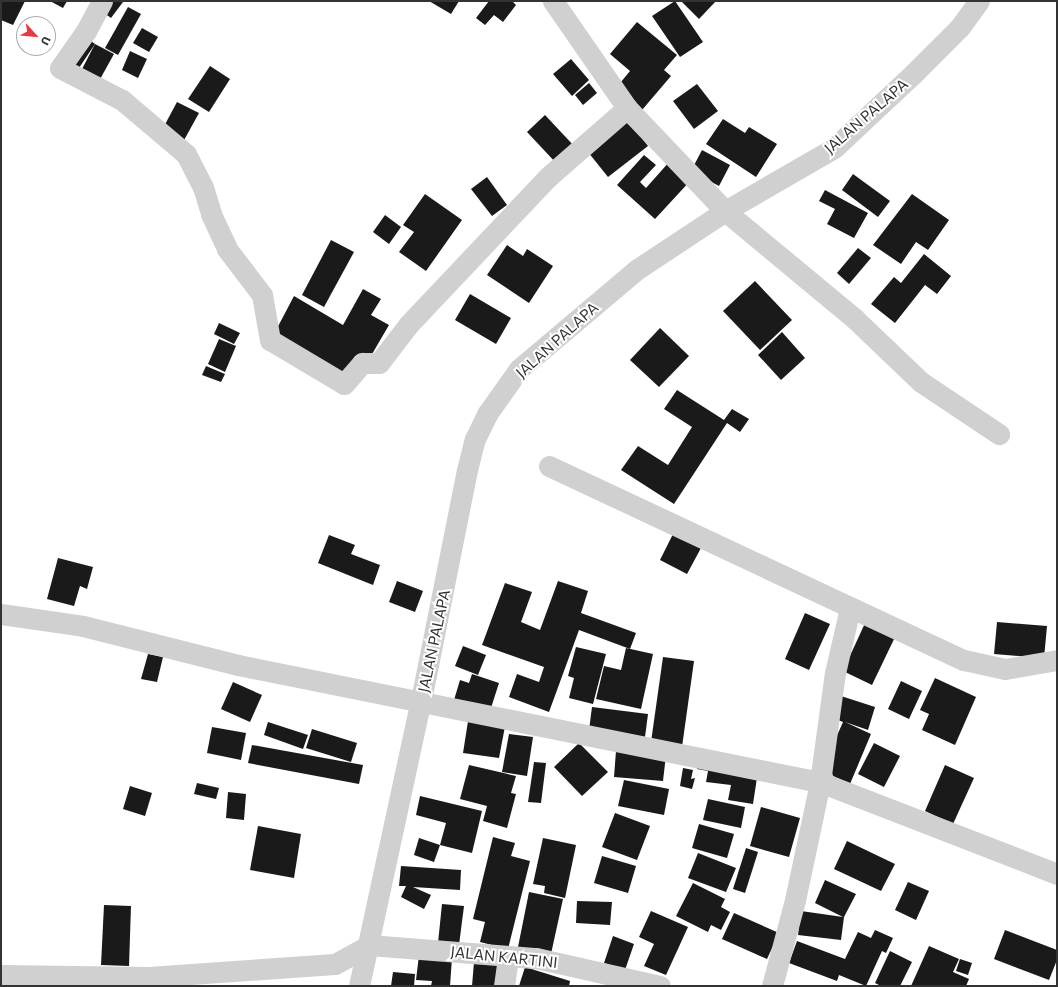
<!DOCTYPE html>
<style>
body{margin:0}
#map{position:relative;width:1058px;height:987px;overflow:hidden;background:#fff;font-family:Commissioner,sans-serif}
div>[style]{position:absolute}
[style*='--x']{left:calc(var(--x)*1px);top:calc(var(--y)*1px);width:calc(var(--w)*1px);rotate:calc(var(--a)*1deg)}
.building>*{inset:0;background:#1a1a1a}
.minor>*{height:21px;margin:-10.5px;padding:0 10.5px;transform-origin:10.5px;border-radius:10.5px;background:#d0d0d0}
span{translate:-50% -50%;white-space:nowrap;text-align:center;line-height:1.15;-webkit-text-stroke:4px #fff;paint-order:stroke}
.street-label{font-size:15px;color:#333}
.frame{position:absolute;inset:0;border:2px solid #333;pointer-events:none}
.north{position:absolute;left:16px;top:16px;width:40px;height:40px;box-sizing:border-box;background:#fff;border:1px solid #adadad;border-radius:50%;rotate:117deg;font-size:11px;font-weight:700;line-height:16px;text-align:center;color:#333}
.north::after{content:'';display:block;margin:auto;width:14px;height:18px;background:#e63946;clip-path:polygon(50% 0,100% 100%,50% 72%,0 100%)}
</style>
<div id="map">
<div class="building">
<div style="clip-path:polygon(1px 1px,25px 1px,13px 25px,1px 20px)"></div>
<div style="clip-path:polygon(50px 1px,67px 1px,63px 8px)"></div>
<div style="clip-path:polygon(107px 1px,123px 2px,111px 18px,100px 10px)"></div>
<div style="clip-path:polygon(429px 1px,459px 1px,451px 14px)"></div>
<div style="clip-path:polygon(489px 1px,512px 1px,516px 5px,503px 22px,494px 15px,485px 25px,476px 18px)"></div>
<div style="clip-path:polygon(675px 1px,703px 42px,680px 57px,652px 16px)"></div>
<div style="clip-path:polygon(681px 1px,716px 1px,699px 19px)"></div>
<div style="clip-path:polygon(128px 7px,141px 14px,118px 55px,105px 48px)"></div>
<div style="clip-path:polygon(637px 22px,677px 55px,664px 70px,671px 76px,642px 110px,616px 88px,630px 71px,610px 54px)"></div>
<div style="clip-path:polygon(142px 28px,158px 37px,149px 52px,133px 43px)"></div>
<div style="clip-path:polygon(87px 38px,95px 44px,79px 68px,70px 62px)"></div>
<div style="clip-path:polygon(95px 44px,114px 54px,99px 81px,81px 71px)"></div>
<div style="clip-path:polygon(130px 51px,147px 59px,138px 78px,122px 70px)"></div>
<div style="clip-path:polygon(571px 59px,589px 80px,572px 96px,553px 74px)"></div>
<div style="clip-path:polygon(210px 66px,230px 79px,209px 112px,188px 99px)"></div>
<div style="clip-path:polygon(589px 83px,597px 93px,583px 105px,575px 95px)"></div>
<div style="clip-path:polygon(697px 84px,718px 111px,694px 129px,673px 101px)"></div>
<div style="clip-path:polygon(177px 102px,199px 113px,183px 142px,162px 130px)"></div>
<div style="clip-path:polygon(545px 115px,575px 147px,557px 164px,527px 132px)"></div>
<div style="clip-path:polygon(723px 119px,745px 133px,749px 127px,777px 144px,756px 177px,706px 144px)"></div>
<div style="clip-path:polygon(628px 120px,648px 146px,608px 177px,588px 152px)"></div>
<div style="clip-path:polygon(702px 150px,730px 165px,719px 186px,691px 171px)"></div>
<div style="clip-path:polygon(644px 155px,656px 165px,640px 182px,646px 188px,670px 161px,691px 180px,655px 219px,617px 185px)"></div>
<div style="clip-path:polygon(853px 174px,890px 201px,878px 217px,842px 190px)"></div>
<div style="clip-path:polygon(487px 177px,507px 205px,492px 216px,471px 189px)"></div>
<div style="clip-path:polygon(825px 190px,868px 213px,854px 238px,827px 224px,835px 209px,819px 201px)"></div>
<div style="clip-path:polygon(425px 194px,462px 220px,426px 271px,399px 252px,414px 232px,403px 225px)"></div>
<div style="clip-path:polygon(912px 194px,949px 220px,928px 250px,916px 242px,901px 264px,873px 245px)"></div>
<div style="clip-path:polygon(385px 215px,401px 227px,389px 244px,373px 232px)"></div>
<div style="clip-path:polygon(331px 240px,354px 252px,324px 307px,302px 295px)"></div>
<div style="clip-path:polygon(507px 245px,523px 256px,527px 249px,553px 266px,529px 303px,487px 275px)"></div>
<div style="clip-path:polygon(858px 248px,871px 258px,849px 284px,837px 273px)"></div>
<div style="clip-path:polygon(924px 254px,951px 276px,937px 294px,925px 285px,895px 323px,871px 304px,894px 277px,901px 283px)"></div>
<div style="clip-path:polygon(755px 281px,792px 320px,760px 350px,723px 311px)"></div>
<div style="clip-path:polygon(363px 289px,381px 299px,371px 315px,389px 325px,368px 361px,344px 375px,274px 334px,294px 296px,343px 325px)"></div>
<div style="clip-path:polygon(470px 294px,511px 318px,496px 344px,455px 320px)"></div>
<div style="clip-path:polygon(219px 323px,240px 333px,234px 344px,214px 334px)"></div>
<div style="clip-path:polygon(660px 328px,689px 356px,659px 387px,630px 360px)"></div>
<div style="clip-path:polygon(782px 332px,805px 358px,781px 380px,758px 355px)"></div>
<div style="clip-path:polygon(219px 339px,236px 346px,225px 372px,208px 364px)"></div>
<div style="clip-path:polygon(206px 366px,225px 374px,221px 382px,202px 375px)"></div>
<div style="clip-path:polygon(677px 390px,724px 420px,732px 409px,749px 419px,740px 432px,727px 423px,674px 504px,621px 470px,638px 446px,668px 465px,692px 427px,664px 409px)"></div>
<div style="clip-path:polygon(673px 534px,701px 548px,687px 574px,660px 560px)"></div>
<div style="clip-path:polygon(329px 535px,355px 545px,351px 554px,380px 565px,373px 585px,318px 563px)"></div>
<div style="clip-path:polygon(58px 558px,93px 567px,87px 589px,80px 586px,74px 606px,47px 599px)"></div>
<div style="clip-path:polygon(397px 581px,423px 591px,415px 612px,389px 602px)"></div>
<div style="clip-path:polygon(558px 581px,588px 591px,581px 613px,636px 633px,630px 649px,579px 630px,549px 712px,509px 697px,517px 674px,539px 682px,544px 667px,482px 645px,505px 583px,532px 592px,521px 622px,540px 630px)"></div>
<div style="clip-path:polygon(805px 613px,830px 624px,809px 670px,785px 659px)"></div>
<div style="clip-path:polygon(866px 621px,896px 635px,872px 685px,843px 671px)"></div>
<div style="clip-path:polygon(997px 622px,1047px 626px,1044px 658px,994px 654px)"></div>
<div style="clip-path:polygon(463px 646px,486px 655px,478px 675px,455px 666px)"></div>
<div style="clip-path:polygon(576px 647px,606px 654px,593px 704px,569px 698px,574px 678px,568px 676px)"></div>
<div style="clip-path:polygon(626px 648px,653px 654px,641px 709px,596px 699px,604px 666px,621px 670px)"></div>
<div style="clip-path:polygon(148px 654px,163px 657px,157px 682px,141px 679px)"></div>
<div style="clip-path:polygon(663px 657px,694px 661px,682px 747px,651px 742px)"></div>
<div style="clip-path:polygon(472px 674px,499px 683px,490px 711px,454px 700px,460px 680px,469px 683px)"></div>
<div style="clip-path:polygon(935px 678px,976px 697px,955px 745px,922px 730px,929px 714px,920px 710px)"></div>
<div style="clip-path:polygon(901px 681px,922px 691px,909px 719px,888px 709px)"></div>
<div style="clip-path:polygon(233px 682px,262px 695px,250px 722px,221px 709px)"></div>
<div style="clip-path:polygon(841px 696px,875px 707px,868px 730px,845px 722px,871px 734px,850px 784px,833px 776px,827px 758px,843px 722px,833px 718px)"></div>
<div style="clip-path:polygon(592px 707px,648px 714px,645px 737px,589px 730px)"></div>
<div style="clip-path:polygon(469px 715px,506px 721px,499px 758px,463px 753px)"></div>
<div style="clip-path:polygon(268px 722px,308px 735px,303px 749px,264px 735px)"></div>
<div style="clip-path:polygon(212px 727px,246px 733px,241px 760px,207px 753px)"></div>
<div style="clip-path:polygon(312px 729px,357px 743px,351px 762px,306px 748px)"></div>
<div style="clip-path:polygon(509px 734px,533px 737px,527px 776px,502px 772px)"></div>
<div style="clip-path:polygon(579px 743px,608px 772px,582px 796px,554px 767px)"></div>
<div style="clip-path:polygon(874px 743px,900px 756px,884px 787px,858px 774px)"></div>
<div style="clip-path:polygon(252px 745px,363px 765px,359px 784px,248px 763px)"></div>
<div style="clip-path:polygon(616px 751px,666px 755px,663px 781px,614px 777px)"></div>
<div style="clip-path:polygon(698px 761px,758px 771px,753px 804px,728px 800px,731px 785px,706px 782px,708px 771px,697px 769px)"></div>
<div style="clip-path:polygon(534px 762px,546px 763px,541px 803px,528px 802px)"></div>
<div style="clip-path:polygon(469px 765px,516px 776px,511px 793px,516px 794px,507px 828px,483px 821px,487px 806px,460px 799px)"></div>
<div style="clip-path:polygon(945px 765px,974px 778px,953px 824px,925px 811px)"></div>
<div style="clip-path:polygon(683px 768px,693px 770px,691px 779px,695px 778px,692px 789px,680px 786px)"></div>
<div style="clip-path:polygon(624px 780px,669px 789px,664px 815px,618px 806px)"></div>
<div style="clip-path:polygon(197px 783px,219px 788px,216px 799px,194px 794px)"></div>
<div style="clip-path:polygon(130px 786px,152px 793px,145px 816px,123px 809px)"></div>
<div style="clip-path:polygon(228px 792px,246px 794px,244px 820px,226px 818px)"></div>
<div style="clip-path:polygon(420px 796px,482px 811px,472px 853px,440px 845px,446px 823px,416px 815px)"></div>
<div style="clip-path:polygon(708px 799px,745px 807px,741px 828px,703px 820px)"></div>
<div style="clip-path:polygon(761px 807px,800px 818px,789px 857px,750px 846px)"></div>
<div style="clip-path:polygon(615px 813px,650px 826px,637px 860px,602px 847px)"></div>
<div style="clip-path:polygon(699px 824px,734px 834px,727px 858px,692px 848px)"></div>
<div style="clip-path:polygon(258px 826px,301px 834px,294px 878px,250px 870px)"></div>
<div style="clip-path:polygon(493px 837px,515px 843px,511px 856px,530px 861px,508px 949px,480px 942px,485px 922px,473px 919px)"></div>
<div style="clip-path:polygon(419px 838px,440px 845px,434px 862px,414px 855px)"></div>
<div style="clip-path:polygon(543px 838px,576px 845px,565px 898px,544px 893px,545px 886px,533px 884px)"></div>
<div style="clip-path:polygon(847px 841px,895px 864px,881px 891px,834px 869px)"></div>
<div style="clip-path:polygon(746px 848px,758px 852px,745px 893px,733px 889px)"></div>
<div style="clip-path:polygon(698px 853px,736px 868px,726px 892px,688px 878px)"></div>
<div style="clip-path:polygon(602px 856px,636px 866px,628px 893px,594px 883px)"></div>
<div style="clip-path:polygon(401px 866px,461px 870px,460px 890px,413px 887px,431px 895px,424px 909px,401px 897px,406px 886px,399px 886px)"></div>
<div style="clip-path:polygon(825px 880px,856px 894px,844px 917px,841px 940px,798px 935px,801px 911px,843px 917px,815px 903px)"></div>
<div style="clip-path:polygon(908px 882px,929px 891px,916px 920px,895px 910px)"></div>
<div style="clip-path:polygon(693px 883px,725px 899px,721px 907px,730px 912px,721px 930px,711px 925px,708px 932px,676px 916px)"></div>
<div style="clip-path:polygon(529px 892px,563px 899px,551px 954px,518px 947px)"></div>
<div style="clip-path:polygon(577px 901px,612px 902px,610px 925px,576px 923px)"></div>
<div style="clip-path:polygon(442px 904px,464px 906px,459px 945px,438px 943px)"></div>
<div style="clip-path:polygon(104px 905px,131px 906px,129px 966px,101px 965px)"></div>
<div style="clip-path:polygon(651px 911px,688px 927px,666px 975px,644px 966px,654px 944px,639px 937px)"></div>
<div style="clip-path:polygon(734px 913px,779px 933px,767px 959px,722px 939px)"></div>
<div style="clip-path:polygon(875px 930px,893px 938px,886px 953px,882px 951px,866px 986px,839px 975px,837px 981px,789px 963px,797px 941px,845px 959px,858px 932px,871px 938px)"></div>
<div style="clip-path:polygon(1005px 930px,1057px 950px,1057px 960px,1049px 980px,994px 959px)"></div>
<div style="clip-path:polygon(613px 936px,634px 944px,625px 970px,604px 963px)"></div>
<div style="clip-path:polygon(929px 946px,959px 959px,953px 972px,969px 979px,966px 986px,911px 986px)"></div>
<div style="clip-path:polygon(890px 951px,912px 962px,900px 986px,881px 986px,875px 983px)"></div>
<div style="clip-path:polygon(419px 955px,452px 958px,450px 986px,431px 986px,432px 981px,416px 980px)"></div>
<div style="clip-path:polygon(960px 959px,972px 963px,968px 975px,956px 971px)"></div>
<div style="clip-path:polygon(474px 962px,499px 964px,498px 986px,472px 986px)"></div>
<div style="clip-path:polygon(525px 967px,570px 981px,569px 986px,519px 986px)"></div>
<div style="clip-path:polygon(393px 972px,415px 974px,414px 986px,391px 986px)"></div>
</div>
<div class="minor">
<div style="--x:102;--y:1;--w:34;--a:118"></div>
<div style="--x:86;--y:31;--w:45;--a:125.1"></div>
<div style="--x:60;--y:68;--w:70;--a:27.3"></div>
<div style="--x:122;--y:100;--w:84;--a:40.2"></div>
<div style="--x:186;--y:154;--w:37;--a:63"></div>
<div style="--x:203;--y:187;--w:28;--a:73"></div>
<div style="--x:211;--y:214;--w:38;--a:65"></div>
<div style="--x:227;--y:249;--w:58;--a:52.7"></div>
<div style="--x:262;--y:295;--w:46;--a:79.9"></div>
<div style="--x:270;--y:340;--w:86;--a:30.7"></div>
<div style="--x:344;--y:384;--w:28;--a:-49"></div>
<div style="--x:362;--y:363;--w:17;--a:0"></div>
<div style="--x:379;--y:363;--w:49;--a:-52.4"></div>
<div style="--x:409;--y:324;--w:202;--a:-46.6"></div>
<div style="--x:548;--y:177;--w:105;--a:-41.1"></div>
<div style="--x:553;--y:1;--w:130;--a:55.3"></div>
<div style="--x:627;--y:108;--w:142;--a:46.4"></div>
<div style="--x:725;--y:211;--w:169;--a:39.7"></div>
<div style="--x:855;--y:319;--w:91;--a:43.7"></div>
<div style="--x:921;--y:382;--w:94;--a:33.7"></div>
<div style="--x:549;--y:466;--w:458;--a:25.1"></div>
<div style="--x:964;--y:660;--w:42;--a:12.4"></div>
<div style="--x:1005;--y:669;--w:53;--a:-9.8"></div>
<div style="--x:1;--y:614;--w:83;--a:8.3"></div>
<div style="--x:83;--y:626;--w:160;--a:14.1"></div>
<div style="--x:238;--y:665;--w:594;--a:11.37"></div>
<div style="--x:820;--y:782;--w:254;--a:21.2"></div>
<div style="--x:1;--y:975;--w:147;--a:0.8"></div>
<div style="--x:148;--y:977;--w:187;--a:-4"></div>
<div style="--x:335;--y:964;--w:39;--a:-29"></div>
<div style="--x:369;--y:945;--w:168;--a:4.5"></div>
<div style="--x:536;--y:958;--w:127;--a:12.7"></div>
<div style="--x:359;--y:986;--w:293;--a:-77.8"></div>
<div style="--x:421;--y:700;--w:235;--a:-78.7"></div>
<div style="--x:467;--y:470;--w:32;--a:-76"></div>
<div style="--x:475;--y:439;--w:28;--a:-64"></div>
<div style="--x:487;--y:414;--w:55;--a:-54.6"></div>
<div style="--x:519;--y:369;--w:153;--a:-40.2"></div>
<div style="--x:636;--y:270;--w:107;--a:-33.5"></div>
<div style="--x:725;--y:211;--w:126;--a:-30"></div>
<div style="--x:834;--y:148;--w:108;--a:-43.1"></div>
<div style="--x:913;--y:74;--w:66;--a:-45"></div>
<div style="--x:960;--y:27;--w:32;--a:-54"></div>
<div style="--x:504;--y:986;--w:30;--a:-82"></div>
<div style="--x:772;--y:986;--w:89;--a:-75"></div>
<div style="--x:795;--y:900;--w:121;--a:-78"></div>
<div style="--x:820;--y:782;--w:110;--a:-82.2"></div>
<div style="--x:835;--y:673;--w:67;--a:-77"></div>
</div>
<div class="street-label">
<span style="left:866px;top:116px;rotate:-41deg">JALAN PALAPA</span>
<span style="left:557px;top:340px;rotate:-42deg">JALAN PALAPA</span>
<span style="left:434px;top:641px;rotate:-78deg">JALAN PALAPA</span>
<span style="left:504px;top:957px;rotate:6deg">JALAN KARTINI</span>
</div>
<div class="frame"></div>
<div class="north">U</div>
</div>
